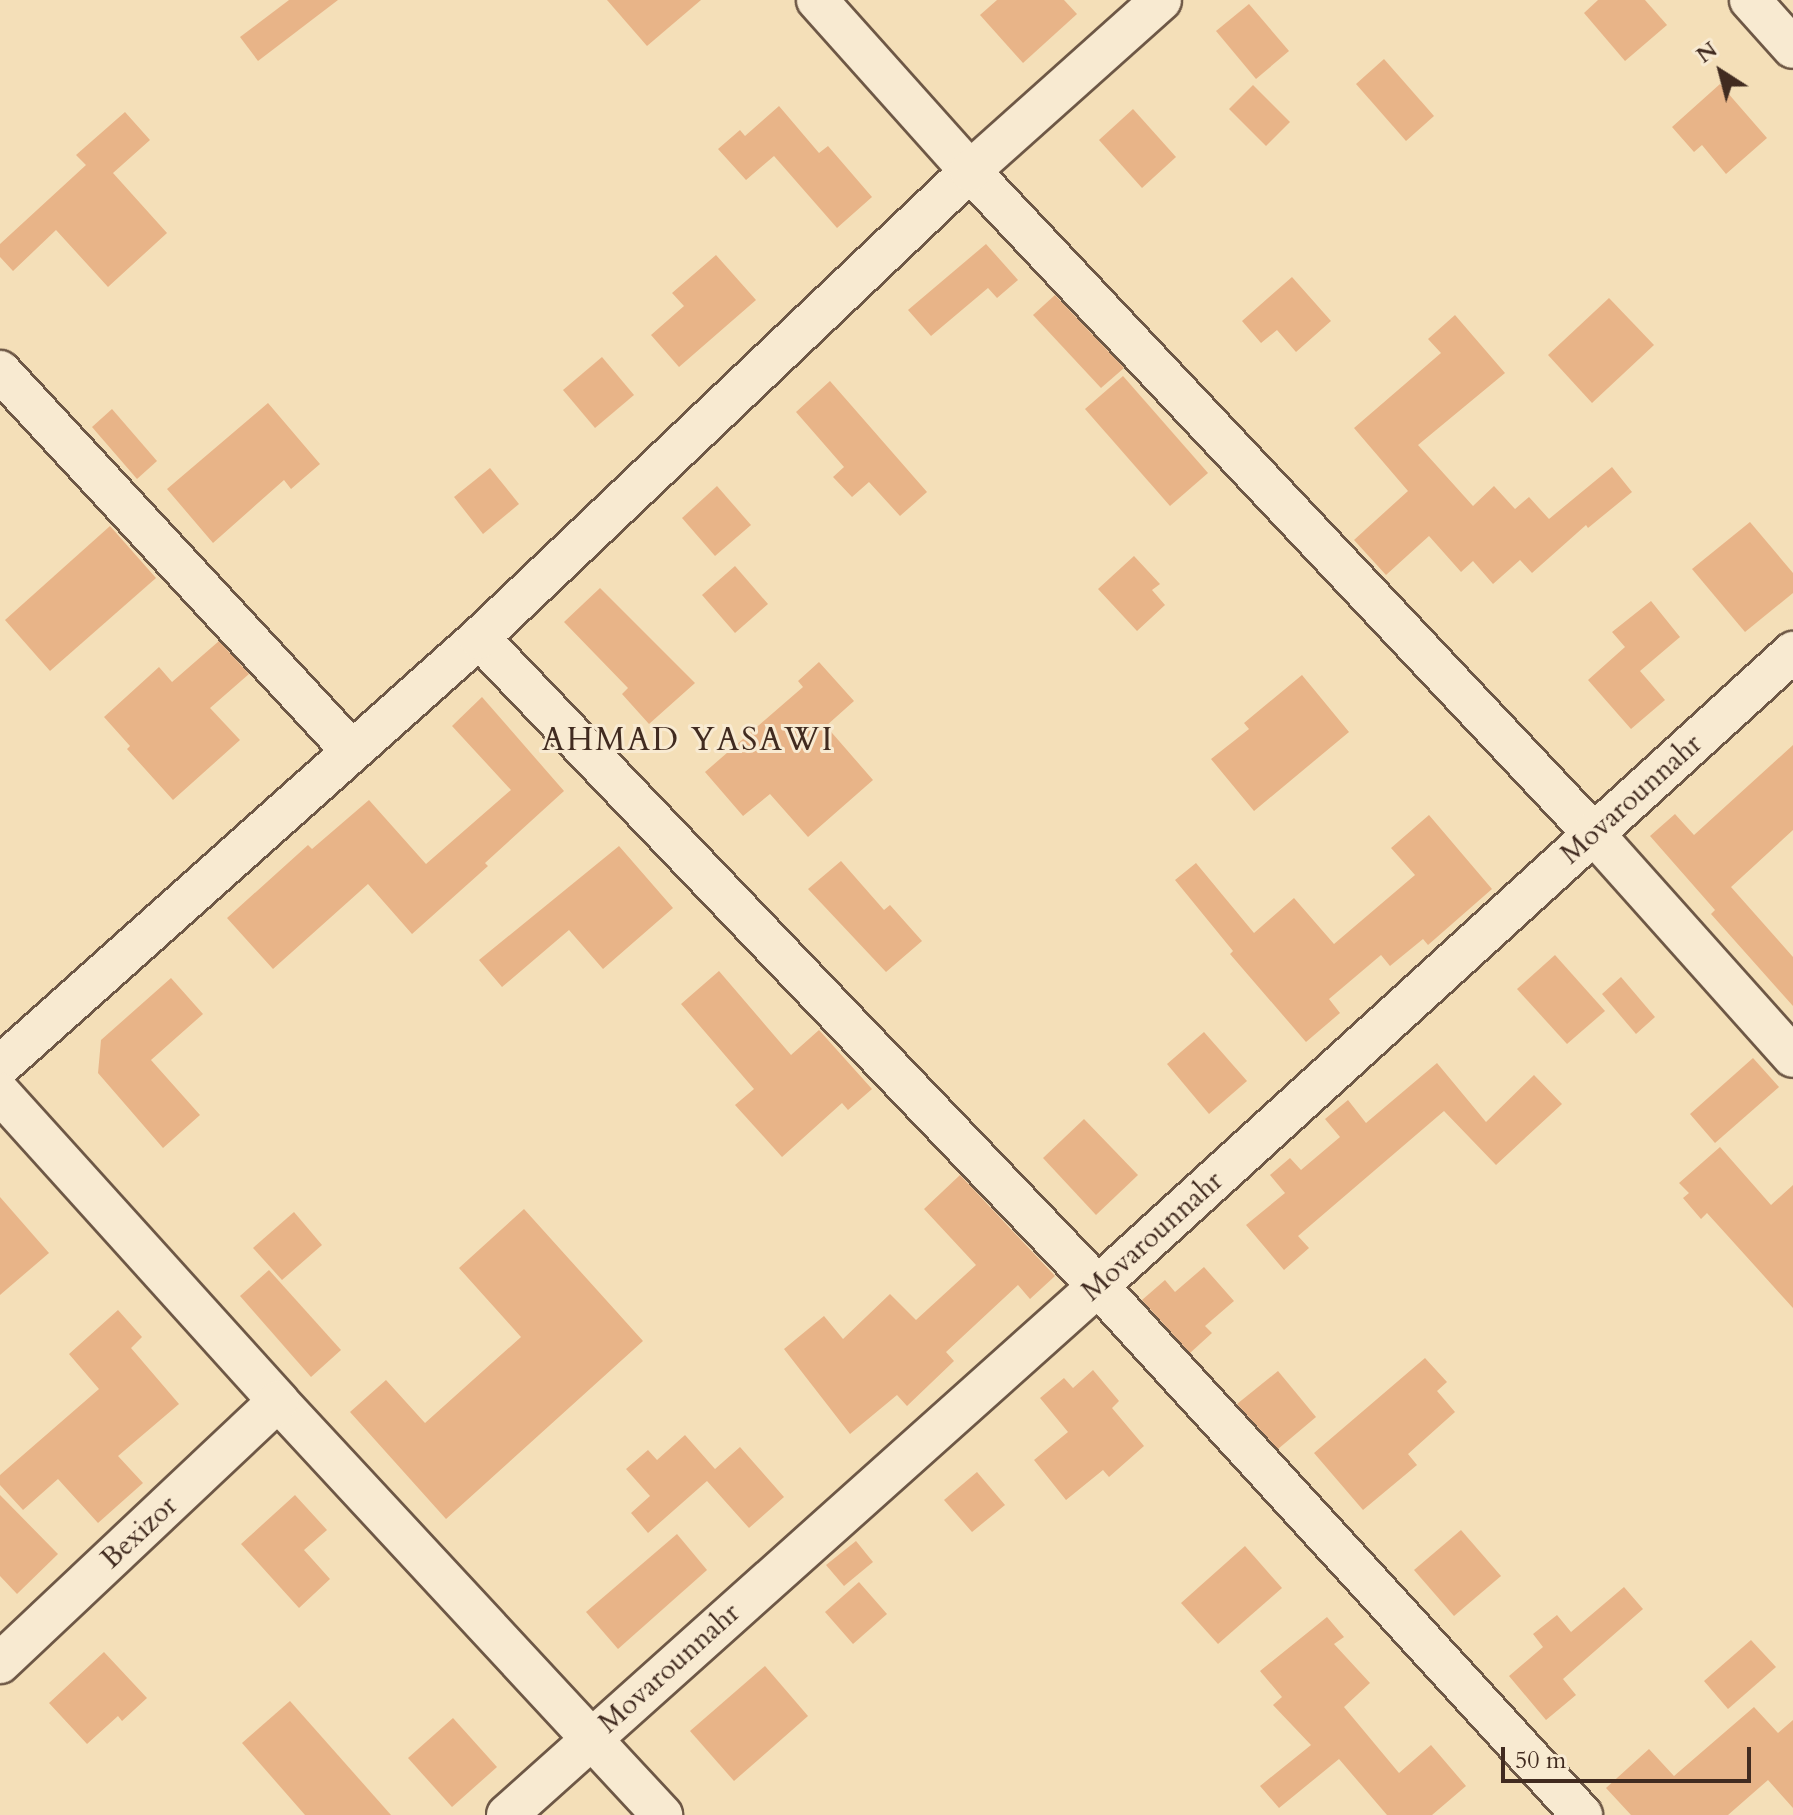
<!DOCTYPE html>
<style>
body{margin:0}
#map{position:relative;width:1793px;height:1815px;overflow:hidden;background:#f4dfb8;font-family:Cardo,serif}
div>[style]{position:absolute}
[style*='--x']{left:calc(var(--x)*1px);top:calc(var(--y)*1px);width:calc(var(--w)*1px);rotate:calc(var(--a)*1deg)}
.building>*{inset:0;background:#e8b488}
.roads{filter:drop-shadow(2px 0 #6e5846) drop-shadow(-2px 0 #6e5846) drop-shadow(0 2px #6e5846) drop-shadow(0 -2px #6e5846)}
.street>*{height:40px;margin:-20px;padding:0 20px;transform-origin:20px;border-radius:20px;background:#f8ead1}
span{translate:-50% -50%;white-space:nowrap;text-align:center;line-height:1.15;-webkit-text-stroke:6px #f8ead1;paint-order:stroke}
.street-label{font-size:28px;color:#412b20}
.quarter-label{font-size:32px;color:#412b20;letter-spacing:2px}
.north{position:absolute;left:1681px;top:32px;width:80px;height:80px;-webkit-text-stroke:6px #f8ead1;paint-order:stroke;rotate:324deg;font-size:22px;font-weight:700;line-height:32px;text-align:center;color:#412b20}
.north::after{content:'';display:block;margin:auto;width:28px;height:36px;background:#412b20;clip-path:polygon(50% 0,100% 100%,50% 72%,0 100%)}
.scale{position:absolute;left:1501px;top:1747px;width:250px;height:36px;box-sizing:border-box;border:4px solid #412b20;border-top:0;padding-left:10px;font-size:24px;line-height:28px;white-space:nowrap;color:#412b20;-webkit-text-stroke:6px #f8ead1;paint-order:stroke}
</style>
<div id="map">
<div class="building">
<div style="clip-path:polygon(289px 0,338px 0,258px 61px,240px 37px)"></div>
<div style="clip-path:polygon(607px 0,701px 0,647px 46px)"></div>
<div style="clip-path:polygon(997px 0,1064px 0,1077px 14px,1023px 63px,980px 15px)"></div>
<div style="clip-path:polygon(1598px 0,1645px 0,1667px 25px,1625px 61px,1584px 13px)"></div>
<div style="clip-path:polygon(1249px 4px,1289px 51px,1256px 79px,1216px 31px)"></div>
<div style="clip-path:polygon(1384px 59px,1434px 116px,1406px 141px,1356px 84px)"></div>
<div style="clip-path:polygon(1720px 84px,1767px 138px,1726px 174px,1702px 145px,1694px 152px,1672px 127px)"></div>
<div style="clip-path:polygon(1253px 85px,1290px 122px,1266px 146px,1229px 109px)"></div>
<div style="clip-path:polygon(779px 106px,819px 153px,828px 146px,872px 197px,837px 228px,774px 156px,746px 180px,718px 149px,740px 130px,745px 136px)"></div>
<div style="clip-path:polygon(1133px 109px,1176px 157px,1142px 188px,1099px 140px)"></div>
<div style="clip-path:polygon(125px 112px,150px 140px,113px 173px,167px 233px,108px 287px,56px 230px,13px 271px,0 257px,0 244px,86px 165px,76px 155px)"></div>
<div style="clip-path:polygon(986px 244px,1018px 280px,997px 298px,988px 288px,931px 336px,908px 310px)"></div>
<div style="clip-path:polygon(716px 255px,756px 300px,679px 367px,651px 335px,684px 306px,672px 293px)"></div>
<div style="clip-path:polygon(1292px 277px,1331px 321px,1296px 352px,1277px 330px,1261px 343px,1242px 321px)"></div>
<div style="clip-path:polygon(1055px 295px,1124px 368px,1101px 388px,1033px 315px)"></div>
<div style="clip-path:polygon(1609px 298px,1654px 345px,1592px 403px,1548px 355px)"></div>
<div style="clip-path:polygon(1455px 315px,1505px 373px,1418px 445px,1473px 506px,1494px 486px,1515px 509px,1529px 497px,1549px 519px,1612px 467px,1632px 492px,1588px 528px,1586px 525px,1532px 573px,1520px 560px,1493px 584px,1473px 561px,1461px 572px,1429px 536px,1386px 575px,1354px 540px,1408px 491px,1354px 428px,1441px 353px,1428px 339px)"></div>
<div style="clip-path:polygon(602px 357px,634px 395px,595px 428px,563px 390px)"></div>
<div style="clip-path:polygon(1123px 376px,1208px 473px,1170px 506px,1085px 409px)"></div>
<div style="clip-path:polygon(830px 381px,927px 492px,900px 516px,869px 482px,852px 497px,833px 477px,844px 467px,796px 412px)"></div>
<div style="clip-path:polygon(268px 403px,320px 464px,291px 489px,284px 480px,213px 543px,167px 489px)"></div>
<div style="clip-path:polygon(112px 409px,157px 461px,137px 479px,92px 427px)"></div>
<div style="clip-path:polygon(490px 468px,519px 504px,483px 534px,454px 497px)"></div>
<div style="clip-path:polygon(717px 486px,751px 525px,715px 556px,682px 518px)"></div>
<div style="clip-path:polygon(1750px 522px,1793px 573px,1793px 593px,1745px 632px,1692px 569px)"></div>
<div style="clip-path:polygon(110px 526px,156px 578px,50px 671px,5px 620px)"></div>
<div style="clip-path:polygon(1134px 556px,1160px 584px,1152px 590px,1165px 605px,1137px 631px,1098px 589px)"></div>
<div style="clip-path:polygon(735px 566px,768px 604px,735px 633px,702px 595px)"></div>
<div style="clip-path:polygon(600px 588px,695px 683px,649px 724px,622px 694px,628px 688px,564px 622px)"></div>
<div style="clip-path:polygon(1651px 601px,1680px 637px,1640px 671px,1665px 700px,1631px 729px,1588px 680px,1625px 647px,1612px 632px)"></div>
<div style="clip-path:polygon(219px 641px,249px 674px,210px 708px,240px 740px,173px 800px,127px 749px,130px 746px,104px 717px,159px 667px,172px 682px)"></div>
<div style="clip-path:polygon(819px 662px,854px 701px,826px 726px,873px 780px,808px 837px,770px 794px,743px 816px,705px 772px,803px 687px,798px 681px)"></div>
<div style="clip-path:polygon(1302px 675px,1349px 732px,1254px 811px,1211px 759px,1249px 729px,1244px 723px)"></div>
<div style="clip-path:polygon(482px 697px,564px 791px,485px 863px,488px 866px,412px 934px,368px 884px,273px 969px,227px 918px,308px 845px,312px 849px,369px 800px,426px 864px,511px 790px,452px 726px)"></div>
<div style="clip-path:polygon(1793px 745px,1793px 830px,1731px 887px,1793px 957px,1793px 1006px,1711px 914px,1715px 910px,1650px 836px,1675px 814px,1694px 835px)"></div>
<div style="clip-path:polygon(1429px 815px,1492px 889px,1428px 945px,1423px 939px,1390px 966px,1381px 955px,1329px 999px,1340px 1013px,1306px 1042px,1230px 954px,1233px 951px,1175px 880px,1196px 863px,1254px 933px,1294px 898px,1334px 944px,1415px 875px,1391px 848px)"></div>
<div style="clip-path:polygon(619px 846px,673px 908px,603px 969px,569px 930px,502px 987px,479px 960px)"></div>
<div style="clip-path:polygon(841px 861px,884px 910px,890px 905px,922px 941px,886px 972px,808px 889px)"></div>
<div style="clip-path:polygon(1555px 955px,1605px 1011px,1567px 1044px,1517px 989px)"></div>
<div style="clip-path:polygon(719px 971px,791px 1055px,819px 1030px,872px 1089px,848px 1110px,842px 1103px,782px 1157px,735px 1105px,754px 1089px,681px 1004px)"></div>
<div style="clip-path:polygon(1621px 977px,1655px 1017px,1636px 1034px,1602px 994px)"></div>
<div style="clip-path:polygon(171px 978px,203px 1014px,151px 1060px,200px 1115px,163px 1148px,98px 1073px,101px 1040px)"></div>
<div style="clip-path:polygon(1204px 1032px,1247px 1081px,1209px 1114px,1167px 1064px)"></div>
<div style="clip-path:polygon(1753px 1058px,1779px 1087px,1715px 1143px,1690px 1114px)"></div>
<div style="clip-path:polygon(1437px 1063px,1486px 1122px,1534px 1075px,1562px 1104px,1496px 1165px,1444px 1111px,1298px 1236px,1309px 1248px,1284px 1270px,1246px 1225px,1285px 1193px,1270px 1175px,1290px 1158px,1301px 1170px,1340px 1137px,1325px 1119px,1348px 1100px,1366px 1123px)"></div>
<div style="clip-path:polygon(1084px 1119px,1138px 1175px,1096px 1215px,1043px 1158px)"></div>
<div style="clip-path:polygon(1720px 1147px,1771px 1205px,1793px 1185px,1793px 1308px,1707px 1213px,1701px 1219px,1683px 1198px,1689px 1193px,1679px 1183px)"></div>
<div style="clip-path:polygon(960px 1175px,1055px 1276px,1030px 1299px,1018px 1285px,946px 1352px,954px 1361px,907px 1406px,897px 1395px,850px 1434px,784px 1349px,824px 1316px,843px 1339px,890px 1294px,916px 1320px,976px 1265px,924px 1209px)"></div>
<div style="clip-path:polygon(0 1197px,49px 1253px,0 1295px)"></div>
<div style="clip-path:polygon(524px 1209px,643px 1341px,446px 1519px,350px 1412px,386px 1380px,425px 1423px,521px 1337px,459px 1268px)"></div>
<div style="clip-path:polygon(294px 1212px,322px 1245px,282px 1280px,253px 1248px)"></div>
<div style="clip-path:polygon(1204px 1267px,1234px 1301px,1205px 1326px,1212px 1333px,1190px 1353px,1142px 1300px,1165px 1280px,1175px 1292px)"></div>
<div style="clip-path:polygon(269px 1270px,341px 1350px,311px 1377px,240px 1296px)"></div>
<div style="clip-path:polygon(118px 1310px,142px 1337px,131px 1348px,179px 1404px,118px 1456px,143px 1483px,98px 1523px,58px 1479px,23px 1510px,0 1485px,0 1475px,99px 1389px,69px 1354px)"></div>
<div style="clip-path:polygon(1425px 1358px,1447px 1382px,1437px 1391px,1455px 1412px,1408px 1454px,1417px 1465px,1363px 1510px,1314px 1453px)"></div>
<div style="clip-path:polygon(1093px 1370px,1119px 1401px,1112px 1408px,1144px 1446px,1109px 1477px,1103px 1470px,1066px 1500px,1034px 1460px,1068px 1432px,1040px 1398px,1064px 1378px,1073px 1388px)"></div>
<div style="clip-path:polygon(1278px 1371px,1316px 1417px,1278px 1449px,1237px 1404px)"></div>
<div style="clip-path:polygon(685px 1435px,715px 1469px,740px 1447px,784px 1497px,749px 1528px,707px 1481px,648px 1533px,631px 1513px,650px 1496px,626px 1469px,648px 1450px,657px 1460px)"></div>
<div style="clip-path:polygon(977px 1472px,1005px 1505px,972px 1532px,944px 1500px)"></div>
<div style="clip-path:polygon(0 1495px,58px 1554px,17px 1594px,0 1576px)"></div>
<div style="clip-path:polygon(295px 1495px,327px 1530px,304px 1550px,330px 1579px,299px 1608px,241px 1544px)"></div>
<div style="clip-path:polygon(1461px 1530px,1501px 1576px,1454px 1616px,1414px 1570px)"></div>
<div style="clip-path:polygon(677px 1534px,707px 1570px,618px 1649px,586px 1612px)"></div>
<div style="clip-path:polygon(856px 1541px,873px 1562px,844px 1586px,826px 1565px)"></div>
<div style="clip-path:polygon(1245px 1546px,1282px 1588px,1218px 1644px,1181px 1603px)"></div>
<div style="clip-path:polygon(859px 1582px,887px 1614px,853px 1644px,825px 1612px)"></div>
<div style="clip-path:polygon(1624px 1587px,1643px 1609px,1563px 1679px,1576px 1695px,1546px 1720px,1509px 1676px,1543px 1647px,1533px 1634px,1557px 1615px,1571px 1632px)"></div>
<div style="clip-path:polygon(1327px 1617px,1344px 1637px,1334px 1644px,1370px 1683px,1344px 1707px,1399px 1773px,1431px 1745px,1466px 1786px,1432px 1815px,1387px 1815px,1339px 1759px,1279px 1808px,1260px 1786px,1311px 1745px,1273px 1705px,1282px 1697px,1260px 1671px)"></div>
<div style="clip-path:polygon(1751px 1640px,1776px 1667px,1728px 1709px,1704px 1681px)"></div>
<div style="clip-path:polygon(104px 1652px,147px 1698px,122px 1721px,118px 1716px,87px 1744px,49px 1703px)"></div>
<div style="clip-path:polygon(765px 1666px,808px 1716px,734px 1781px,690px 1731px)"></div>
<div style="clip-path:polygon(290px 1701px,391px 1815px,305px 1815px,242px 1743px)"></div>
<div style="clip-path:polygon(1754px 1707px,1778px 1733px,1793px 1720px,1793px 1808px,1768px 1780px,1728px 1815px,1631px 1815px,1606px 1788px,1649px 1749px,1674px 1776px)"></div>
<div style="clip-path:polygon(453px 1718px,497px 1767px,452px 1807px,408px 1758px)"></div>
</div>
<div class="roads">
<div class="street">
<div style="--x:817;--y:0;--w:229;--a:48.2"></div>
<div style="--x:970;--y:171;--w:909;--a:46.74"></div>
<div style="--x:1593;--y:833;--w:300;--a:48.2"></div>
<div style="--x:1750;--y:0;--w:64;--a:48.1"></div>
<div style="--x:0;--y:371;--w:517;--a:47.2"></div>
<div style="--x:479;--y:638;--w:896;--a:46.31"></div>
<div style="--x:1098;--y:1286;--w:717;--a:47.54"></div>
<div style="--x:0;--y:1066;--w:642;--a:-41.78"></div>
<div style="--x:479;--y:638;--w:678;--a:-43.56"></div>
<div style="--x:970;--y:171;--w:256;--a:-41.8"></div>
<div style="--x:0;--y:1093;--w:415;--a:47.9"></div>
<div style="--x:278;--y:1401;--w:565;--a:47.15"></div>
<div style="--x:0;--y:1663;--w:382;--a:-43.3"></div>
<div style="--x:507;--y:1815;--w:793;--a:-41.83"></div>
<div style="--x:1098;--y:1286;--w:941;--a:-42.37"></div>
</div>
</div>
<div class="street-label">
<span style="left:1631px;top:799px;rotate:-42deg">Movarounnahr</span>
<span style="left:1152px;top:1236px;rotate:-42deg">Movarounnahr</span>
<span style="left:139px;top:1532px;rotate:-43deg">Bexizor</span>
<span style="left:669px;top:1668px;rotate:-42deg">Movarounnahr</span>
</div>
<div class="quarter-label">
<span style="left:688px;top:740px">AHMAD YASAWI</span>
</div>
<div class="north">N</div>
<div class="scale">50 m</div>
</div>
